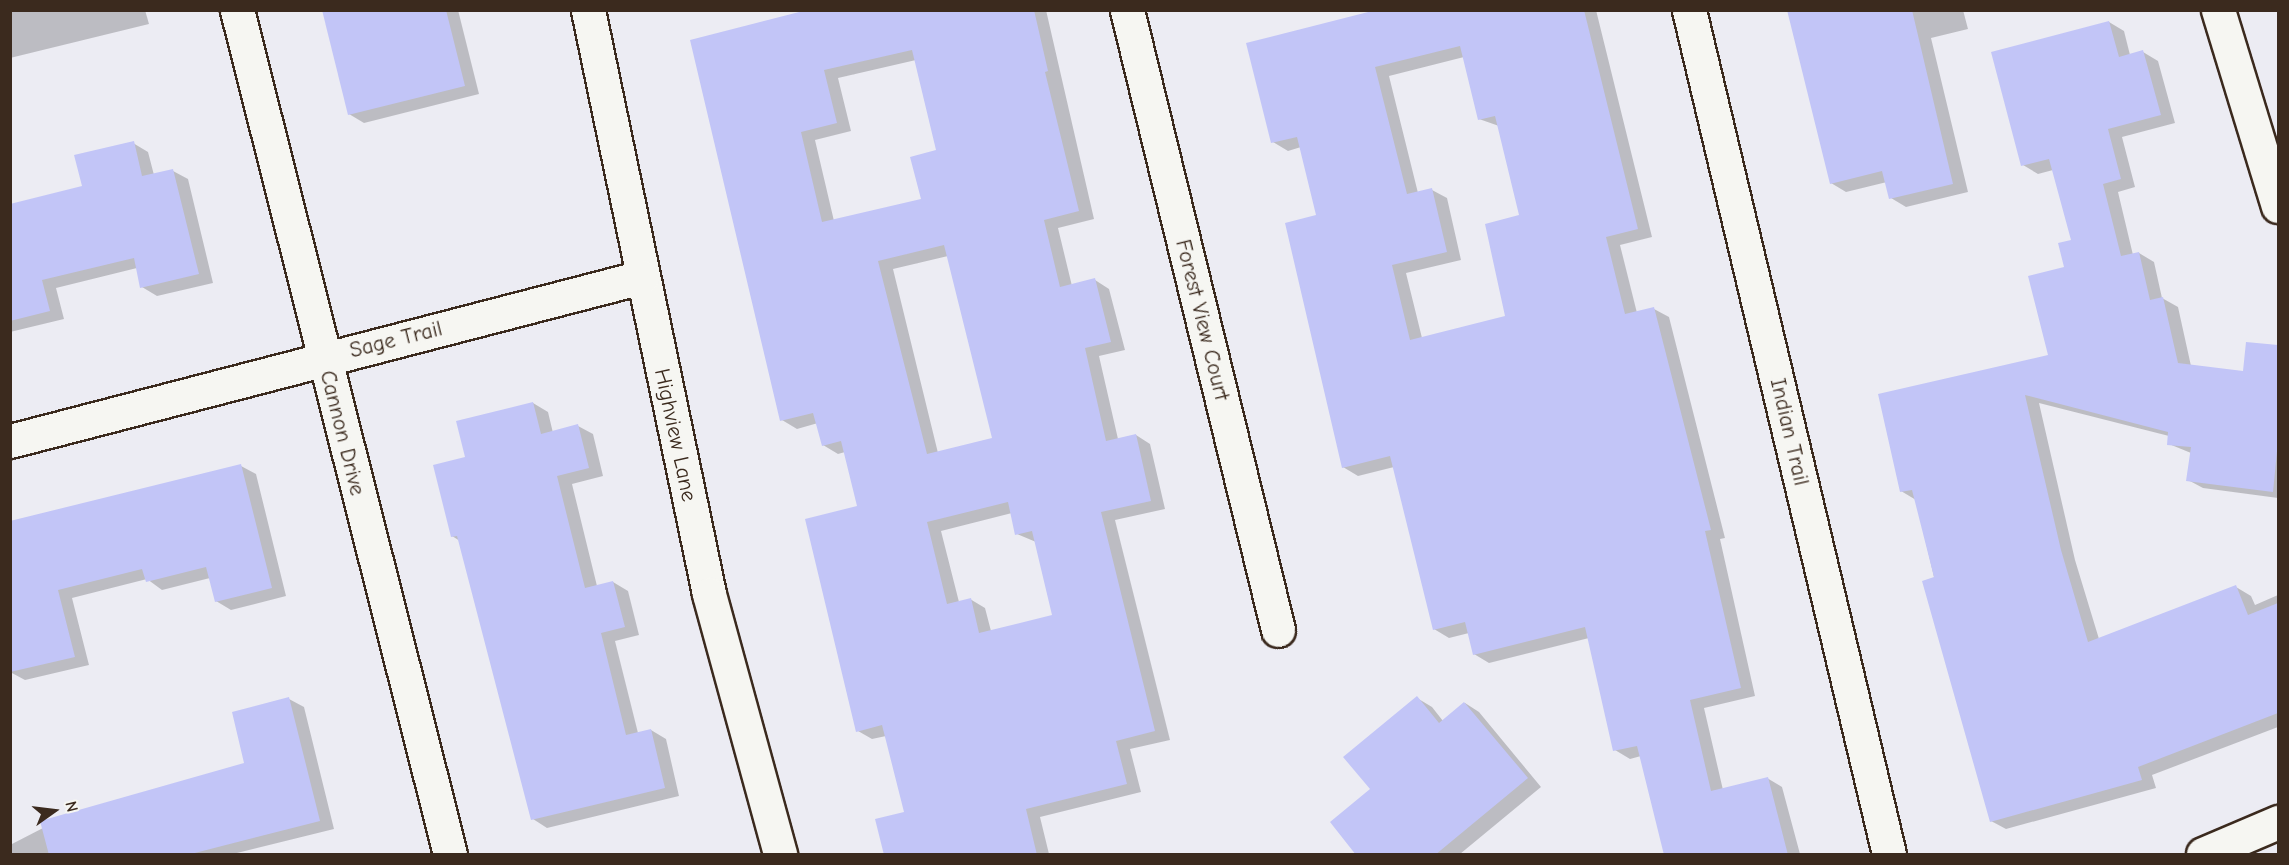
<!DOCTYPE html>
<style>
body{margin:0}
#map{position:relative;width:2289px;height:865px;overflow:hidden;background:#ececf3;font-family:"Comic Neue",sans-serif}
div>[style]{position:absolute}
[style*='--x']{left:calc(var(--x)*1px);top:calc(var(--y)*1px);width:calc(var(--w)*1px);rotate:calc(var(--a)*1deg)}
.shadow>*{inset:0;background:#0003}
.building>*{inset:0;background:#c2c5f7}
.roads{filter:drop-shadow(2px 0 #3b2a1e) drop-shadow(-2px 0 #3b2a1e) drop-shadow(0 2px #3b2a1e) drop-shadow(0 -2px #3b2a1e)}
.minor>*{height:33px;margin:-16.5px;padding:0 16.5px;transform-origin:16.5px;border-radius:16.5px;background:#f6f6f2}
.tertiary>*{height:33px;margin:-16.5px;padding:0 16.5px;transform-origin:16.5px;border-radius:16.5px;background:#f6f6f2}
span{translate:-50% -50%;white-space:nowrap;text-align:center;line-height:1.15;-webkit-text-stroke:4.5px #f6f6f2;paint-order:stroke}
.street-label{font-size:22px;color:#3b2a1e}
.frame{position:absolute;inset:0;border:12px solid #3b2a1e;pointer-events:none}
.north{position:absolute;left:24px;top:781px;width:60px;height:60px;-webkit-text-stroke:4px #f6f6f2;paint-order:stroke;rotate:76deg;font-size:16px;font-weight:700;line-height:24px;text-align:center;color:#3b2a1e}
.north::after{content:'';display:block;margin:auto;width:21px;height:27px;background:#3b2a1e;clip-path:polygon(50% 0,100% 100%,50% 72%,0 100%)}
</style>
<div id="map">
<div class="shadow">
<div style="clip-path:polygon(10px 10px,145px 10px,149px 24px,10px 58px)"></div>
<div style="clip-path:polygon(323px 10px,458px 10px,479px 94px,364px 123px,349px 114px)"></div>
<div style="clip-path:polygon(evenodd,821px 10px,1046px 10px,1094px 219px,1058px 228px,1072px 286px,1095px 280px,1109px 289px,1125px 350px,1099px 356px,1118px 439px,1136px 435px,1150px 444px,1165px 509px,1115px 520px,1170px 740px,1130px 749px,1141px 792px,1040px 817px,1049px 854px,885px 854px,906px 813px,886px 736px,872px 739px,858px 731px,859px 507px,845px 452px,838px 454px,823px 445px,818px 423px,797px 429px,782px 420px,692px 41px,821px 10px,916px 60px,938px 152px,922px 201px,834px 221px,815px 140px,851px 131px,838px 78px,916px 60px,821px 10px,948px 256px,994px 439px,938px 453px,893px 269px,948px 256px,821px 10px,1012px 513px,1017px 534px,1036px 542px,1054px 616px,991px 631px,985px 608px,970px 599px,959px 602px,941px 531px,1012px 513px)"></div>
<div style="clip-path:polygon(evenodd,1388px 10px,1596px 10px,1652px 237px,1620px 245px,1637px 313px,1654px 309px,1669px 317px,1725px 538px,1720px 539px,1755px 696px,1704px 708px,1723px 790px,1767px 778px,1782px 787px,1800px 854px,1666px 854px,1641px 756px,1630px 759px,1615px 750px,1589px 638px,1489px 663px,1474px 654px,1469px 633px,1449px 638px,1434px 629px,1394px 467px,1358px 476px,1343px 467px,1318px 216px,1301px 147px,1288px 151px,1273px 142px,1388px 10px,1464px 57px,1479px 119px,1499px 126px,1521px 216px,1507px 317px,1422px 338px,1406px 273px,1461px 260px,1447px 198px,1432px 190px,1418px 193px,1389px 76px,1464px 57px)"></div>
<div style="clip-path:polygon(1788px 10px,1963px 10px,1968px 29px,1931px 38px,1968px 192px,1906px 207px,1891px 198px,1887px 182px,1846px 192px,1831px 183px)"></div>
<div style="clip-path:polygon(2109px 22px,2124px 31px,2130px 55px,2143px 52px,2158px 61px,2175px 123px,2122px 137px,2135px 187px,2118px 192px,2133px 255px,2139px 253px,2154px 262px,2162px 298px,2178px 307px,2191px 366px,2245px 372px,2248px 343px,2278px 347px,2278px 498px,2203px 488px,2188px 480px,2191px 453px,2169px 444px,2169px 436px,2039px 403px,2075px 560px,2099px 639px,2236px 587px,2251px 596px,2255px 605px,2278px 595px,2278px 727px,2152px 775px,2156px 788px,2006px 829px,1991px 821px,1916px 500px,1901px 491px,2050px 356px,2072px 241px,2053px 170px,2038px 174px,2023px 165px)"></div>
<div style="clip-path:polygon(133px 143px,148px 152px,154px 175px,173px 171px,188px 179px,213px 283px,157px 296px,142px 287px,137px 268px,56px 288px,64px 319px,10px 332px,10px 206px,84px 187px)"></div>
<div style="clip-path:polygon(533px 403px,548px 412px,553px 433px,578px 426px,593px 434px,603px 476px,572px 484px,597px 586px,613px 582px,628px 591px,639px 635px,615px 641px,638px 733px,651px 730px,666px 739px,679px 796px,547px 828px,533px 819px,460px 541px,452px 536px,466px 458px)"></div>
<div style="clip-path:polygon(241px 466px,256px 474px,286px 596px,231px 610px,216px 601px,210px 578px,162px 590px,147px 579px,72px 598px,89px 665px,25px 680px,10px 672px,10px 523px)"></div>
<div style="clip-path:polygon(1417px 698px,1432px 707px,1443px 721px,1465px 703px,1479px 712px,1541px 787px,1460px 854px,1358px 854px)"></div>
<div style="clip-path:polygon(289px 699px,304px 707px,334px 829px,233px 854px,10px 854px,10px 845px,43px 828px,246px 764px)"></div>
</div>
<div class="building">
<div style="clip-path:polygon(322px 10px,446px 10px,465px 86px,348px 115px)"></div>
<div style="clip-path:polygon(evenodd,807px 10px,1034px 10px,1048px 71px,1045px 72px,1079px 211px,1044px 220px,1060px 287px,1095px 278px,1111px 342px,1085px 348px,1106px 441px,1136px 434px,1151px 501px,1101px 512px,1155px 731px,1116px 741px,1127px 784px,1026px 809px,1037px 855px,884px 855px,875px 819px,904px 812px,882px 725px,856px 732px,805px 519px,857px 506px,841px 441px,822px 446px,813px 413px,780px 421px,690px 40px,807px 10px,912px 50px,936px 150px,910px 157px,921px 199px,822px 222px,801px 132px,837px 123px,824px 70px,912px 50px,807px 10px,944px 245px,992px 438px,927px 454px,878px 261px,944px 245px,807px 10px,1008px 502px,1015px 535px,1032px 531px,1052px 615px,979px 633px,971px 598px,947px 604px,927px 522px,1008px 502px)"></div>
<div style="clip-path:polygon(evenodd,1376px 10px,1584px 10px,1638px 229px,1606px 237px,1625px 314px,1654px 307px,1711px 530px,1705px 531px,1741px 688px,1690px 700px,1711px 791px,1768px 777px,1788px 855px,1664px 855px,1637px 746px,1613px 751px,1585px 627px,1473px 655px,1465px 622px,1433px 630px,1390px 456px,1342px 468px,1285px 223px,1316px 215px,1297px 137px,1271px 143px,1246px 43px,1376px 10px,1460px 46px,1478px 120px,1495px 116px,1519px 215px,1485px 224px,1505px 316px,1410px 340px,1392px 265px,1447px 252px,1432px 188px,1407px 194px,1375px 67px,1460px 46px)"></div>
<div style="clip-path:polygon(1787px 10px,1912px 10px,1953px 184px,1889px 199px,1882px 171px,1830px 184px)"></div>
<div style="clip-path:polygon(2109px 21px,2119px 57px,2143px 50px,2161px 115px,2108px 129px,2121px 179px,2103px 184px,2121px 256px,2139px 252px,2150px 300px,2163px 297px,2178px 363px,2243px 371px,2246px 342px,2278px 345px,2278px 441px,2273px 492px,2186px 481px,2191px 447px,2167px 445px,2168px 432px,2025px 395px,2061px 550px,2088px 642px,2236px 585px,2248px 615px,2278px 603px,2278px 713px,2138px 767px,2142px 780px,1990px 822px,1922px 581px,1934px 577px,1912px 490px,1900px 492px,1878px 394px,2048px 355px,2028px 276px,2064px 267px,2058px 243px,2071px 240px,2049px 159px,2021px 166px,1991px 52px)"></div>
<div style="clip-path:polygon(134px 141px,142px 176px,173px 169px,199px 274px,140px 288px,134px 258px,42px 280px,50px 311px,10px 321px,10px 204px,82px 186px,74px 155px)"></div>
<div style="clip-path:polygon(533px 402px,541px 434px,578px 424px,589px 468px,557px 476px,585px 588px,613px 581px,625px 627px,601px 633px,626px 735px,651px 729px,665px 788px,531px 820px,457px 536px,451px 537px,433px 465px,465px 457px,456px 421px)"></div>
<div style="clip-path:polygon(241px 464px,272px 588px,215px 602px,206px 567px,146px 582px,142px 569px,58px 590px,75px 657px,10px 672px,10px 521px)"></div>
<div style="clip-path:polygon(1417px 696px,1439px 723px,1464px 702px,1528px 778px,1435px 855px,1356px 855px,1330px 822px,1370px 789px,1343px 757px)"></div>
<div style="clip-path:polygon(289px 697px,320px 821px,187px 855px,49px 855px,40px 821px,244px 763px,232px 712px)"></div>
</div>
<div class="roads">
<div class="minor">
<div style="--x:588;--y:10;--w:596;--a:78.29"></div>
<div style="--x:709;--y:594;--w:270;--a:74.7"></div>
<div style="--x:1127;--y:10;--w:638;--a:76.31"></div>
<div style="--x:1689;--y:10;--w:867;--a:76.67"></div>
<div style="--x:2218;--y:10;--w:205;--a:73"></div>
<div style="--x:10;--y:441;--w:653;--a:-14.55"></div>
<div style="--x:2203;--y:854;--w:82;--a:-23.1"></div>
</div>
<div class="tertiary">
<div style="--x:237;--y:10;--w:870;--a:75.84"></div>
</div>
</div>
<div class="street-label">
<span style="left:1202px;top:320px;rotate:76deg">Forest View Court</span>
<span style="left:396px;top:340px;rotate:-14deg">Sage Trail</span>
<span style="left:1789px;top:432px;rotate:77deg">Indian Trail</span>
<span style="left:342px;top:433px;rotate:76deg">Cannon Drive</span>
<span style="left:675px;top:435px;rotate:78deg">Highview Lane</span>
</div>
<div class="frame"></div>
<div class="north">N</div>
</div>
